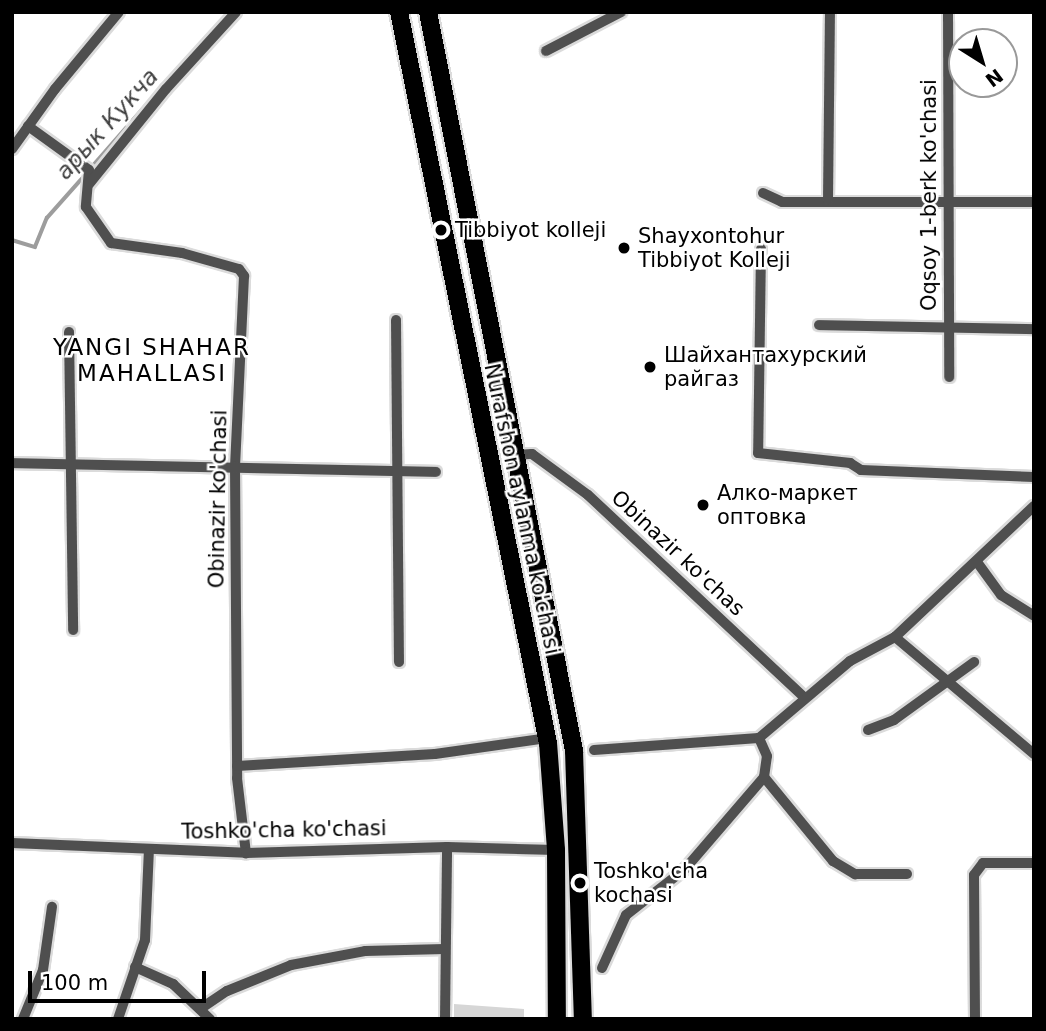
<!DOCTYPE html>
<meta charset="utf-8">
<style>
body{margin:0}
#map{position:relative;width:1046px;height:1031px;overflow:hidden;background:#fff;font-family:"DejaVu Sans",sans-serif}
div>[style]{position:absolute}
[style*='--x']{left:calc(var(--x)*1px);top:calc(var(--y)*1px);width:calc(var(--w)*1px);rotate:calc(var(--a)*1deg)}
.green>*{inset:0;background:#d6d6d6}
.stream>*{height:3.5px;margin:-1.75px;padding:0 1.75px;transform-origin:1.75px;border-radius:1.75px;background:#9d9d9d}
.roads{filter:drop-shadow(2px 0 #dbdbdb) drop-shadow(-2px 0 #dbdbdb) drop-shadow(0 2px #dbdbdb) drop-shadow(0 -2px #dbdbdb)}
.minor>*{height:10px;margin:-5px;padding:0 5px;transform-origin:5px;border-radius:5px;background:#4f4f4f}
.primary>*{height:18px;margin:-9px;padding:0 9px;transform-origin:9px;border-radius:9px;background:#000}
.dots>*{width:19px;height:19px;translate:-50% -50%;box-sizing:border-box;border:4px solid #fff;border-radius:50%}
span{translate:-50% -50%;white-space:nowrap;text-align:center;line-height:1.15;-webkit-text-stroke:5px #fff;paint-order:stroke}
.street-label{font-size:21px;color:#000}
.poi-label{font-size:21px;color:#000}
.left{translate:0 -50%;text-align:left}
.water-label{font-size:23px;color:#3e3e3e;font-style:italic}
.neighbourhood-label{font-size:23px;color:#000;letter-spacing:2px}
.frame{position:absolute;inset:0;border:14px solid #000;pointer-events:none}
.north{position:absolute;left:948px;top:28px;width:70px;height:70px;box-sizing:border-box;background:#fff;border:2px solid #999;border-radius:50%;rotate:143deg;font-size:19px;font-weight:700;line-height:28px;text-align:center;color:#000}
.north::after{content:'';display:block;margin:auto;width:24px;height:32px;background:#000;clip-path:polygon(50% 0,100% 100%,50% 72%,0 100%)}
.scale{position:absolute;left:28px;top:971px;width:178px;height:32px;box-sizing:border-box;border:4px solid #000;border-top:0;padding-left:9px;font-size:21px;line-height:24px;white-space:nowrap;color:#000;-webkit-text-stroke:5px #fff;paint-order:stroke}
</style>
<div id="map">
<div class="green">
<div style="clip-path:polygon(454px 1004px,524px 1009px,524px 1019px,454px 1019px)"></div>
</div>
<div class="stream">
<div style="--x:91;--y:168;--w:86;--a:-48.8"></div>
<div style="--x:12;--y:240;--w:24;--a:17"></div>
<div style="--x:35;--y:247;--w:31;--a:-68"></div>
<div style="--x:47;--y:218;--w:59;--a:-48.4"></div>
</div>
<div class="roads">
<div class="minor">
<div style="--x:948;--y:12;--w:365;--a:89.8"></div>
<div style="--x:546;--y:51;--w:85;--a:-27.5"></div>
<div style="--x:28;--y:126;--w:75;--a:35.8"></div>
<div style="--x:89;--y:170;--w:37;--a:95"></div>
<div style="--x:86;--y:207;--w:44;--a:55.2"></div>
<div style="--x:111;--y:243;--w:72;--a:8"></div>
<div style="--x:182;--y:253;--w:59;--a:15.7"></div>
<div style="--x:239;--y:269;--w:9;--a:54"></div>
<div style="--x:244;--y:276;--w:190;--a:92.7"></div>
<div style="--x:235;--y:466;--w:312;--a:89.6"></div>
<div style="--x:237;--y:778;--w:76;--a:83.2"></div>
<div style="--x:12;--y:149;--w:74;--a:-54.4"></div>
<div style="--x:55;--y:89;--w:100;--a:-50.3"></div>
<div style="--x:89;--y:184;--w:122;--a:-51"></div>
<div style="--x:166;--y:89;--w:104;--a:-47.7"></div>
<div style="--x:763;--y:193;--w:21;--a:25"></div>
<div style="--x:782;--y:202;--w:252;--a:0"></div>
<div style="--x:828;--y:200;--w:188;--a:-89.4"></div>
<div style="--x:761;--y:249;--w:204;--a:90.8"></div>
<div style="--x:758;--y:453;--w:93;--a:6.2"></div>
<div style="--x:850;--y:463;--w:13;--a:32"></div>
<div style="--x:861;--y:470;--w:173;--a:2.3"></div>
<div style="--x:396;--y:320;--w:342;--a:89.5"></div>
<div style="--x:819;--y:325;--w:215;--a:1.1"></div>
<div style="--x:69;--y:332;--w:298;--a:89.2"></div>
<div style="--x:516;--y:455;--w:16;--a:-4"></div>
<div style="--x:532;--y:454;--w:69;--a:36.2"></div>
<div style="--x:588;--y:495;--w:294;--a:43.1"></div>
<div style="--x:12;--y:463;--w:424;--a:1.2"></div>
<div style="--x:977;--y:562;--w:41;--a:54"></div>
<div style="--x:1001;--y:595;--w:39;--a:32"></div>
<div style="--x:895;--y:637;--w:182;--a:40.1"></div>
<div style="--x:868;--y:730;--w:28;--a:-21"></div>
<div style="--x:894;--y:720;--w:99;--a:-35.9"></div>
<div style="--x:594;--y:750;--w:165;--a:-4.2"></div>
<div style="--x:759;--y:738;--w:119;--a:-40.2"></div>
<div style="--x:850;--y:661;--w:51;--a:-28.1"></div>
<div style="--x:895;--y:637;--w:191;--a:-43.3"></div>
<div style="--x:237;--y:766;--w:198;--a:-3.5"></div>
<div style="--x:435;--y:754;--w:113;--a:-8.1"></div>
<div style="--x:764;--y:777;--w:109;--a:50.6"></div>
<div style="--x:833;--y:861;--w:26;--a:31"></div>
<div style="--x:855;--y:874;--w:52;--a:0"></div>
<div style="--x:12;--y:843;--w:234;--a:2.4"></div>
<div style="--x:246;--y:853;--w:201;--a:-1.7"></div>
<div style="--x:447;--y:847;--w:109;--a:1.6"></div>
<div style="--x:135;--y:967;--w:42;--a:24.1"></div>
<div style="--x:173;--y:984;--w:51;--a:43.4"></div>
<div style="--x:602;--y:968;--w:58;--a:-65.6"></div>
<div style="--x:626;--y:915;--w:75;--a:-37.9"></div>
<div style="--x:685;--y:869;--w:121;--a:-49.3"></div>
<div style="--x:764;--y:777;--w:21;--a:-82"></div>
<div style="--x:767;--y:756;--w:20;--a:-114"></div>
<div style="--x:200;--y:1009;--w:32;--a:-34"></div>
<div style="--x:227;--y:991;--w:69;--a:-22.1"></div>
<div style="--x:291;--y:965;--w:75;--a:-10.7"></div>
<div style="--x:365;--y:951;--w:80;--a:-1.4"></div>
<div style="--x:23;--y:1019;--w:53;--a:-67.8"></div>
<div style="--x:43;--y:970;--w:64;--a:-81.9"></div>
<div style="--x:118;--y:1019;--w:83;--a:-71.1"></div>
<div style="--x:145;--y:940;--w:90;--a:-87.5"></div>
<div style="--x:445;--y:1019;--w:172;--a:-89.3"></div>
<div style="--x:975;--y:1019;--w:144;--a:-90.4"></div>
<div style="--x:974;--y:875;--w:15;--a:-53"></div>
<div style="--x:983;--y:863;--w:51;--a:0"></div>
</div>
<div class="primary">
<div style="--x:399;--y:12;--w:746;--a:78.48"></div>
<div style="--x:548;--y:743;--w:107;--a:85.7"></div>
<div style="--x:556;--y:850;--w:169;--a:89.7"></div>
<div style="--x:428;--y:12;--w:753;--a:78.82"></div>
<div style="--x:574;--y:751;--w:268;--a:88.1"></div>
</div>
</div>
<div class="dots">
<div style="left:441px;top:230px;background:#000"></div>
<div style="left:624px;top:248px;background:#000"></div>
<div style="left:650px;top:367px;background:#000"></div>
<div style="left:703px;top:505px;background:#000"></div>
<div style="left:580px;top:883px;background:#000"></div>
</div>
<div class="street-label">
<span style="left:929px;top:195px;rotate:-90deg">Oqsoy 1-berk ko'chasi</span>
<span style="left:218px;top:499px;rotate:-89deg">Obinazir ko'chasi</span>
<span style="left:522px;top:509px;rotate:78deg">Nurafshon aylanma ko'chasi</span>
<span style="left:678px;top:553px;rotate:43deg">Obinazir ko'chas</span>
<span style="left:284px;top:830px;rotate:-1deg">Toshko'cha ko'chasi</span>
</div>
<div class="poi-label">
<span class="left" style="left:455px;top:230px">Tibbiyot kolleji</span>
<span class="left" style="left:638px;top:248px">Shayxontohur<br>Tibbiyot Kolleji</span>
<span class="left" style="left:664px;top:367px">Шайхантахурский<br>райгаз</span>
<span class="left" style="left:717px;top:505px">Алко-маркет<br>оптовка</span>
<span class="left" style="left:594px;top:883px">Toshko'cha<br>kochasi</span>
</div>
<div class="water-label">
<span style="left:107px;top:124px;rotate:-48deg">арык Кукча</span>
</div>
<div class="neighbourhood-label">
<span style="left:152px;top:360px">YANGI SHAHAR<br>MAHALLASI</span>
</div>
<div class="frame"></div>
<div class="north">N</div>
<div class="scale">100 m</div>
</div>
